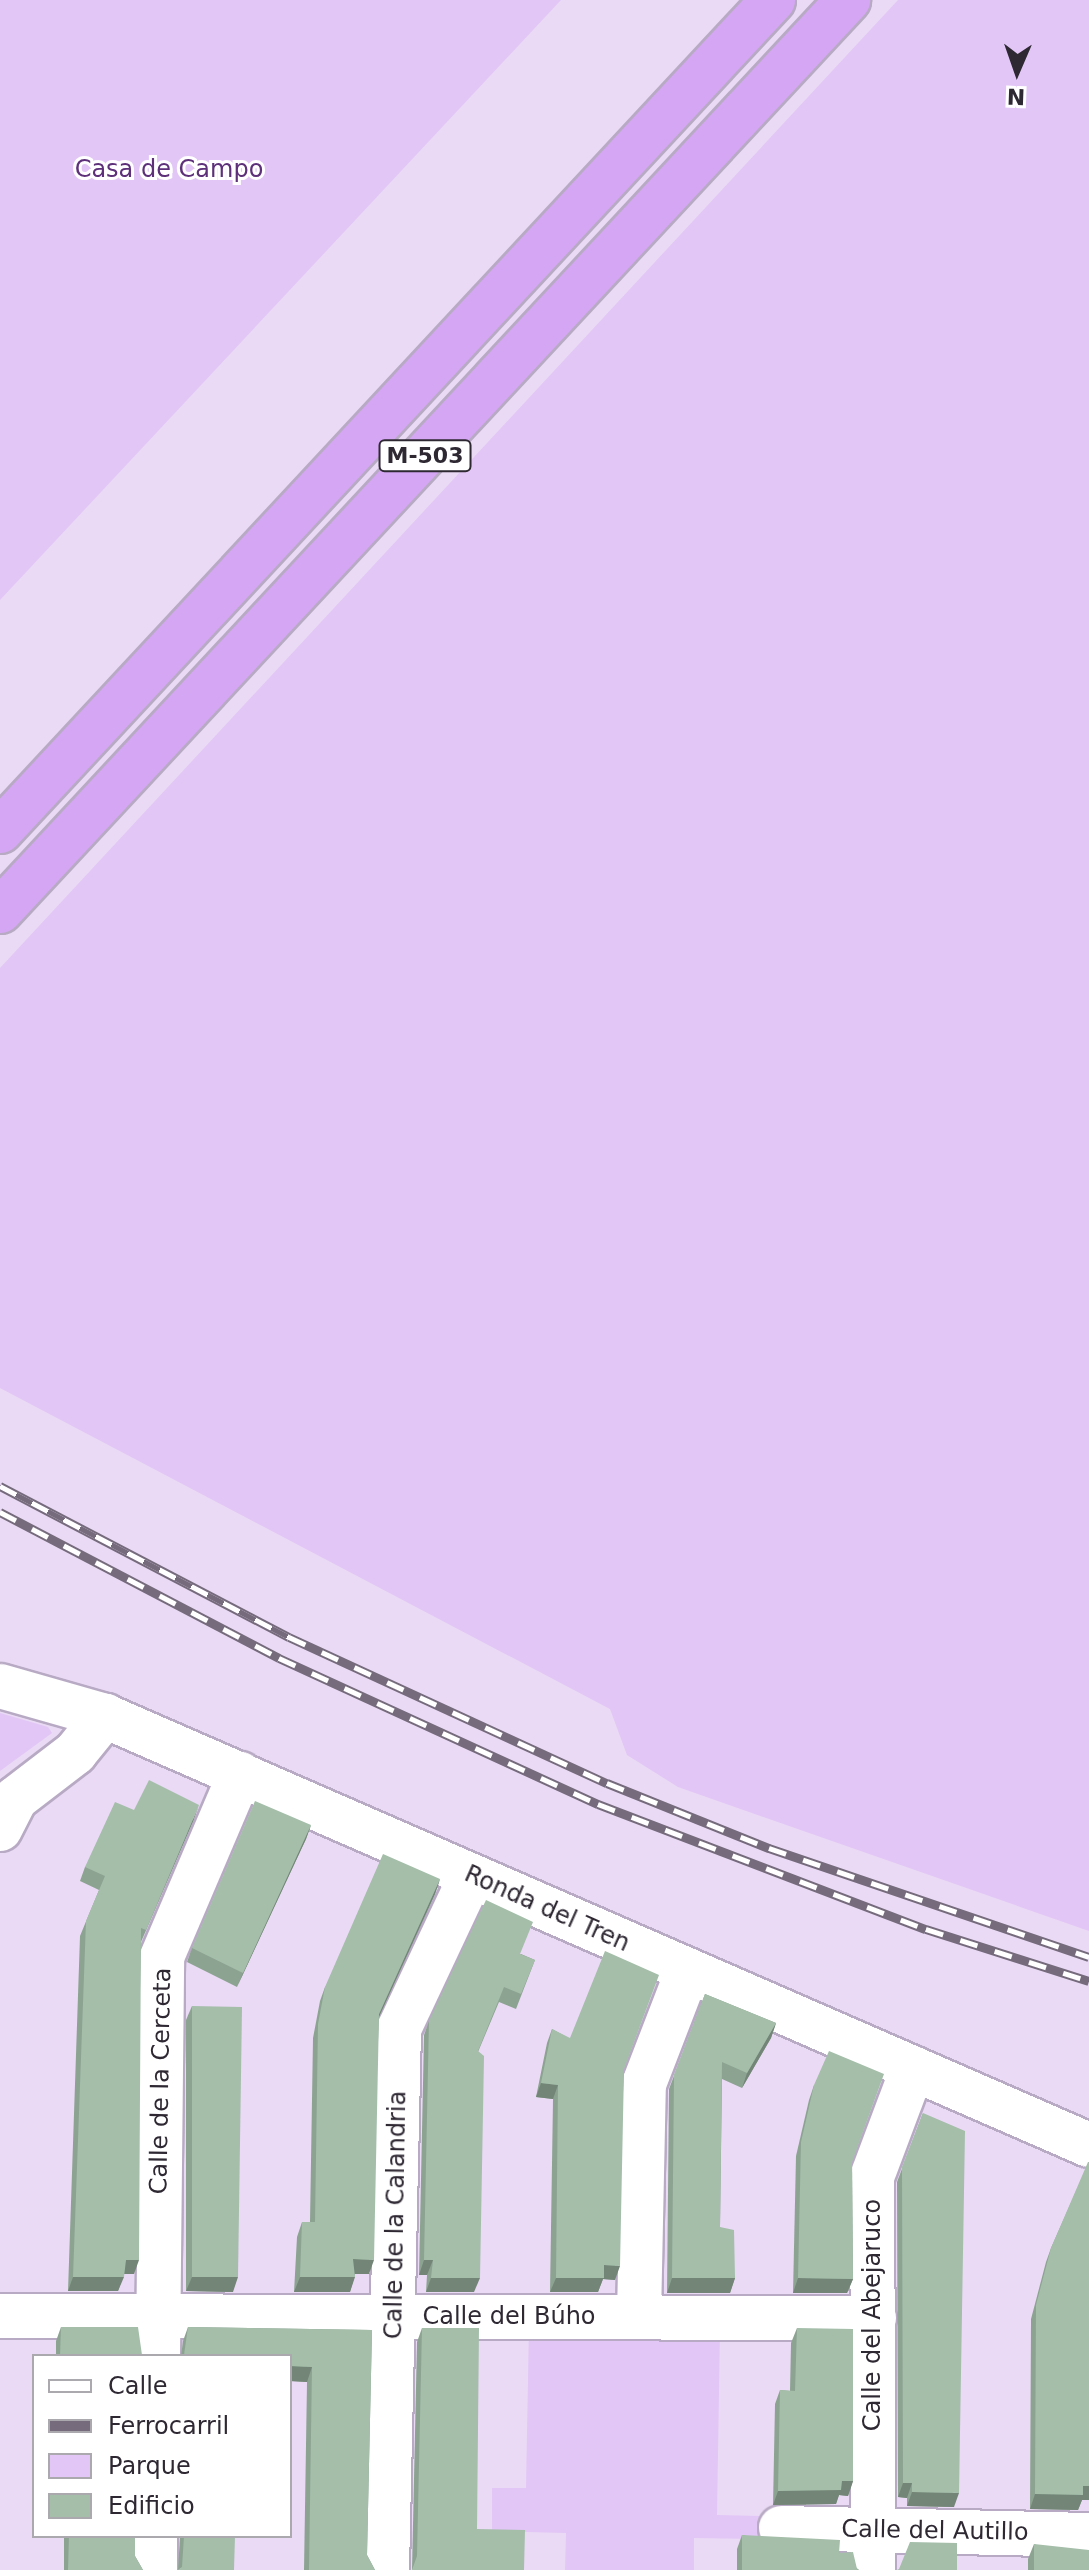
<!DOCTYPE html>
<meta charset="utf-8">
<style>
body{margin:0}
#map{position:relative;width:1089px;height:2570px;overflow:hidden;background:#eadaf5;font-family:"DejaVu Sans",sans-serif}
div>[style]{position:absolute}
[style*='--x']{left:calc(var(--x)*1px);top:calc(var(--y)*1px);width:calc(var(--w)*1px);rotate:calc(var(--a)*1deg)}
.green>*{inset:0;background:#e2c6f6}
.roads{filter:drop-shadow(2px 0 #b8aac4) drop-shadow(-2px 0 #b8aac4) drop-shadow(0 2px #b8aac4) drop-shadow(0 -2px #b8aac4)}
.minor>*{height:44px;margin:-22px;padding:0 22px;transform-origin:22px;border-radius:22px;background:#fff}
.highway>*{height:44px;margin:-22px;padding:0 22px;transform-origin:22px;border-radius:22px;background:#d4a6f3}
.rail>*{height:9px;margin-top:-4.5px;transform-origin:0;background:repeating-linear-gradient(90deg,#fff 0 18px,#756b7c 0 36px);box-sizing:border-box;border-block:2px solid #756b7c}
.wall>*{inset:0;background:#8da392}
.shaded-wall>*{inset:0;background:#738577}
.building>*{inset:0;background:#a4beaa}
span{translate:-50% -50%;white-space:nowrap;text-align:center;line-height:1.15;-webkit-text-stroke:6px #fff;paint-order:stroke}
.shield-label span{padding:2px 6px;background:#fff;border:2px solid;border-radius:6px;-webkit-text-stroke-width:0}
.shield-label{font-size:22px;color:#2e2833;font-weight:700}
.park-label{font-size:24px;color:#5d3079}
.street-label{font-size:24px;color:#2e2833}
.legend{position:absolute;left:32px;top:2354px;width:260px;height:184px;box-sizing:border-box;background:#fff;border:2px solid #aba9ad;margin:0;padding:10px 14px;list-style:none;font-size:24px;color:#2e2833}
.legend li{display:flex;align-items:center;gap:16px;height:40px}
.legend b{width:40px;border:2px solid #aba9ad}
.north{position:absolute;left:977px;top:32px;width:80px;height:80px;-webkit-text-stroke:6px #fff;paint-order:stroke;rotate:182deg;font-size:22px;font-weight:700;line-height:32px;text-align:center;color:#2e2833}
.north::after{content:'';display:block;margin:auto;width:28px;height:36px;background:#2e2833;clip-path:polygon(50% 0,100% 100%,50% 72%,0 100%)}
</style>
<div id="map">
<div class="green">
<div style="clip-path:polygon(0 0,561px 0,0 600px)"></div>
<div style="clip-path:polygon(898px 0,1089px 0,1089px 1931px,678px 1787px,627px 1755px,610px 1709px,0 1388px,0 968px)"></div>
<div style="clip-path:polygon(0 1713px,48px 1727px,52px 1733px,0 1771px)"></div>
<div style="clip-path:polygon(529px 2326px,720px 2329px,717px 2515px,761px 2516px,760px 2539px,694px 2538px,694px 2570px,565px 2570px,566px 2533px,492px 2531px,492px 2488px,526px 2488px)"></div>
</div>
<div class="roads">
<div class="minor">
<div style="--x:0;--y:1686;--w:109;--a:15.9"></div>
<div style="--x:105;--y:1716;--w:1073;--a:23.56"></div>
<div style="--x:0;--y:1829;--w:34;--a:-63"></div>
<div style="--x:15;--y:1799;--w:76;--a:-37.5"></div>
<div style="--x:75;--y:1753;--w:48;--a:-51"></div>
<div style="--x:0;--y:2316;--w:874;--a:0.13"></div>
<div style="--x:639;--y:2317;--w:233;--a:-88.8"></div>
<div style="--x:644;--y:2084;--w:122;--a:-68.9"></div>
<div style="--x:158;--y:2356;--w:399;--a:-89.4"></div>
<div style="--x:162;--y:1957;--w:199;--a:-66.9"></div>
<div style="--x:781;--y:2528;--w:308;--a:1.3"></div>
<div style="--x:155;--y:2570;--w:34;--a:-90"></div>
<div style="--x:387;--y:2570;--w:541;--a:-88.73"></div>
<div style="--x:399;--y:2029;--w:169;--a:-64.8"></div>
<div style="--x:873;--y:2570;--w:393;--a:-90.1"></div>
<div style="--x:872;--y:2177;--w:116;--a:-69.4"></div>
</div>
<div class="highway">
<div style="--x:0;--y:831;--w:1135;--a:-47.07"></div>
<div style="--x:0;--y:911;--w:1245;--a:-47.05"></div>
</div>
</div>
<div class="rail">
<div style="--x:0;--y:1486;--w:326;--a:27.6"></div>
<div style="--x:289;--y:1637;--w:350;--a:24.7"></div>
<div style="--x:607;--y:1783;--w:175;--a:21.9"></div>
<div style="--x:769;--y:1848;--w:338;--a:18.8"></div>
<div style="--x:0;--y:1512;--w:315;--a:27.6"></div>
<div style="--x:279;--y:1658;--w:351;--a:24.6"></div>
<div style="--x:598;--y:1804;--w:351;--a:20.9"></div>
<div style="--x:926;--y:1929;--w:171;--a:17.7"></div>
</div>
<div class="wall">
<div style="clip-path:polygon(194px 1819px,141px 1942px,134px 2274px,124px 2274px,118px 2291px,68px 2291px,80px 1936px,99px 1890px,80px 1881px,85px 1867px)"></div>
<div style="clip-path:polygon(311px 1825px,306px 1839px,237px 1987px,187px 1962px,192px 1948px)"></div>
<div style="clip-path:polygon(440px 1879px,435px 1894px,379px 2016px,369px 2274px,355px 2274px,350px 2292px,294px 2292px,297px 2237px,302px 2222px,310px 2222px,313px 2038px,320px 2001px,325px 1987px)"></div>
<div style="clip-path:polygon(521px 1954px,535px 1960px,516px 2009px,499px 2002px,478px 2052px,474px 2292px,426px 2292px,427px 2275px,419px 2275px,424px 2035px,429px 2021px)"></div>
<div style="clip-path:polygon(705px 1994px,776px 2023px,771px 2038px,742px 2088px,722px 2079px,720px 2227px,735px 2278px,730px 2293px,667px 2293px,669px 2089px)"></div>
<div style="clip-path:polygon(192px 2006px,233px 2292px,186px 2291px,186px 2020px)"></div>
<div style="clip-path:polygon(552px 2029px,624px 2069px,615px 2280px,603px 2279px,598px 2292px,550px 2292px,553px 2099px,536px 2097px,547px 2043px)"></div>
<div style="clip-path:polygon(814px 2085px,852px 2162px,853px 2279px,847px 2293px,793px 2293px,796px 2156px,809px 2100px)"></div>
<div style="clip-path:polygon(923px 2113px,954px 2507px,907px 2506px,907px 2498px,898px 2497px,897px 2182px)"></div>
<div style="clip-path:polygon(1089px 2162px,1089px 2500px,1082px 2500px,1078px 2510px,1030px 2509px,1031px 2319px,1046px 2262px,1051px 2248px)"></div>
<div style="clip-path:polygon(61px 2327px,142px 2355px,144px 2356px,56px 2356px,56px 2341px)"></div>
<div style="clip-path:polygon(188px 2327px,372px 2330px,367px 2555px,375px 2570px,304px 2570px,307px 2382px,290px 2381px,290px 2356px,181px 2356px,183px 2341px)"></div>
<div style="clip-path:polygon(422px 2328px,477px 2529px,412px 2570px,417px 2342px)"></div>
<div style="clip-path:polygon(797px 2328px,853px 2481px,848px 2496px,839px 2495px,836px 2504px,773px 2505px,775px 2404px,780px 2390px,790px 2391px,791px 2343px)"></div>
<div style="clip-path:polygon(742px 2535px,839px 2553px,859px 2570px,737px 2570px,737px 2549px)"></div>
<div style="clip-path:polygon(64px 2536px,135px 2536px,135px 2556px,143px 2570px,64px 2570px)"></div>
<div style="clip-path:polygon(180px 2536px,235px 2536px,178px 2570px)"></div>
<div style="clip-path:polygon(1034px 2544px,1089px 2570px,1028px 2570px,1028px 2559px)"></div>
</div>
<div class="shaded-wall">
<div style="clip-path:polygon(199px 1805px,194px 1819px,140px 1944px,146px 1930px)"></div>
<div style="clip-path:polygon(311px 1825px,306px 1839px,237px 1987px,243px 1973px)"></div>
<div style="clip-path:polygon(440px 1879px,435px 1894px,374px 2028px,379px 2014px)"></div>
<div style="clip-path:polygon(776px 2023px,771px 2038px,742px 2088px,747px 2073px)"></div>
<div style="clip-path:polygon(541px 2083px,558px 2085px,553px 2099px,536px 2097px)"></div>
<div style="clip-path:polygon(353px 2259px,374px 2260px,369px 2274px,348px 2274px)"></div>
<div style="clip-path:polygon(126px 2260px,139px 2260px,134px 2274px,120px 2274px)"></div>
<div style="clip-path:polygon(424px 2260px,433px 2260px,427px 2275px,419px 2275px)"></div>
<div style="clip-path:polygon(604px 2265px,620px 2266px,615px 2280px,603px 2279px,598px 2292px,550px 2292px,556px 2278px)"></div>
<div style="clip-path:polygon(73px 2277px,124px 2277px,118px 2291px,68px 2291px)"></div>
<div style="clip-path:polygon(192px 2277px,238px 2277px,233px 2292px,186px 2291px)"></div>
<div style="clip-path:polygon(300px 2277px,355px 2277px,350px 2292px,294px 2292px)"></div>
<div style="clip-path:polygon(431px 2278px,480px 2278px,474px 2292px,426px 2292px)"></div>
<div style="clip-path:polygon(672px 2278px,735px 2278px,730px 2293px,667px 2293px)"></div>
<div style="clip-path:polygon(798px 2278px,853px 2279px,847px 2293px,793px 2293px)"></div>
<div style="clip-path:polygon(290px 2366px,312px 2367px,307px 2382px,290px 2381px)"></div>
<div style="clip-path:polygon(842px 2481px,853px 2481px,848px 2496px,839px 2495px,836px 2504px,773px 2505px,778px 2491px)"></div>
<div style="clip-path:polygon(903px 2483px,912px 2483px,907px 2498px,898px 2497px)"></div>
<div style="clip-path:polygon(1083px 2486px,1089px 2486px,1089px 2500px,1082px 2500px,1078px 2510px,1030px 2509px,1035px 2494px)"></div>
<div style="clip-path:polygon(912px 2492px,959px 2493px,954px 2507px,907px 2506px)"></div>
</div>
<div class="building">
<div style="clip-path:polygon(149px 1780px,199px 1805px,146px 1930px,141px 1928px,139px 2260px,126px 2260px,124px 2277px,73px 2277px,86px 1921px,105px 1876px,85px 1867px,115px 1802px,134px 1810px)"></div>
<div style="clip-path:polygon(255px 1801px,311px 1825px,243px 1973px,192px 1948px)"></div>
<div style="clip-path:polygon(383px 1854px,440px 1879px,379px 2014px,374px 2260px,353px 2259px,355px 2277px,300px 2277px,302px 2222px,315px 2222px,318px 2024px,325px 1987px)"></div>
<div style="clip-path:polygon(486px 1900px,533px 1922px,520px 1954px,535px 1960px,521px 1994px,504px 1987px,478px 2051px,484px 2056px,480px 2278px,431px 2278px,433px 2260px,424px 2260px,429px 2021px)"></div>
<div style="clip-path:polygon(605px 1951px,659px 1975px,624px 2069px,620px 2266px,604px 2265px,604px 2278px,556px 2278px,558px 2085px,541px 2083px,552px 2029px,570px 2038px)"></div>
<div style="clip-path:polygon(705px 1994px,776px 2023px,747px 2073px,722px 2062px,720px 2227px,734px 2230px,735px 2278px,672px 2278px,674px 2075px)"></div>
<div style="clip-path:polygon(192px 2006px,242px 2007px,238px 2277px,192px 2277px)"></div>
<div style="clip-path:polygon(829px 2051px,884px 2074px,852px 2162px,853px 2279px,798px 2278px,801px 2142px,814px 2085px)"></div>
<div style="clip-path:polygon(923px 2113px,965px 2131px,959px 2493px,912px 2492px,912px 2483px,903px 2483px,902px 2167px)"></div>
<div style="clip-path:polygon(1088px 2162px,1089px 2162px,1089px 2486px,1083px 2486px,1083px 2495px,1035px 2494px,1036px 2305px,1051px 2248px)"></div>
<div style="clip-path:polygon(61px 2327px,138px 2327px,142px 2355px,144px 2356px,60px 2356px)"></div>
<div style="clip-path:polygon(188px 2327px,372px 2330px,367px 2555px,375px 2570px,309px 2570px,312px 2367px,290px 2366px,290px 2356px,183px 2356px,184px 2355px)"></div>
<div style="clip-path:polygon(422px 2328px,479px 2328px,477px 2529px,525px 2530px,524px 2570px,412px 2570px,417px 2556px)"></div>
<div style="clip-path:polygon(797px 2328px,853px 2329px,853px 2481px,842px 2481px,841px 2490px,778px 2491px,780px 2390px,795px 2391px)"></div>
<div style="clip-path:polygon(742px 2535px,840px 2540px,839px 2553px,853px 2552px,857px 2569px,859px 2570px,742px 2570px)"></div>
<div style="clip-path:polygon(69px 2536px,135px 2536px,135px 2556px,143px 2570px,68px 2570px)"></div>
<div style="clip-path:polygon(184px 2536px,235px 2536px,234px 2570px,178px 2570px,182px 2567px)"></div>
<div style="clip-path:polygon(910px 2542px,957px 2543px,957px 2570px,897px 2570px,899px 2569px)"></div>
<div style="clip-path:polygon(1034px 2544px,1089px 2550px,1089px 2570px,1034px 2570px)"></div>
</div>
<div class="shield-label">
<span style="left:425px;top:456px">M-503</span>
</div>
<div class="park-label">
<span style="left:169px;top:170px">Casa de Campo</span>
</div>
<div class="street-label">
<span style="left:547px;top:1909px;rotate:24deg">Ronda del Tren</span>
<span style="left:161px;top:2081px;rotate:-89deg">Calle de la Cerceta</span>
<span style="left:396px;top:2215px;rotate:-89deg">Calle de la Calandria</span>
<span style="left:873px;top:2315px;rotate:-90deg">Calle del Abejaruco</span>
<span style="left:509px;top:2317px">Calle del Búho</span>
<span style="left:935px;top:2531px;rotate:1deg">Calle del Autillo</span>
</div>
<ul class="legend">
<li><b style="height:10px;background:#fff"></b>Calle</li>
<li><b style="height:10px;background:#756b7c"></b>Ferrocarril</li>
<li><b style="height:22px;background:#e2c6f6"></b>Parque</li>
<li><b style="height:22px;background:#a4beaa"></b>Edificio</li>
</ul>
<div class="north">N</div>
</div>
